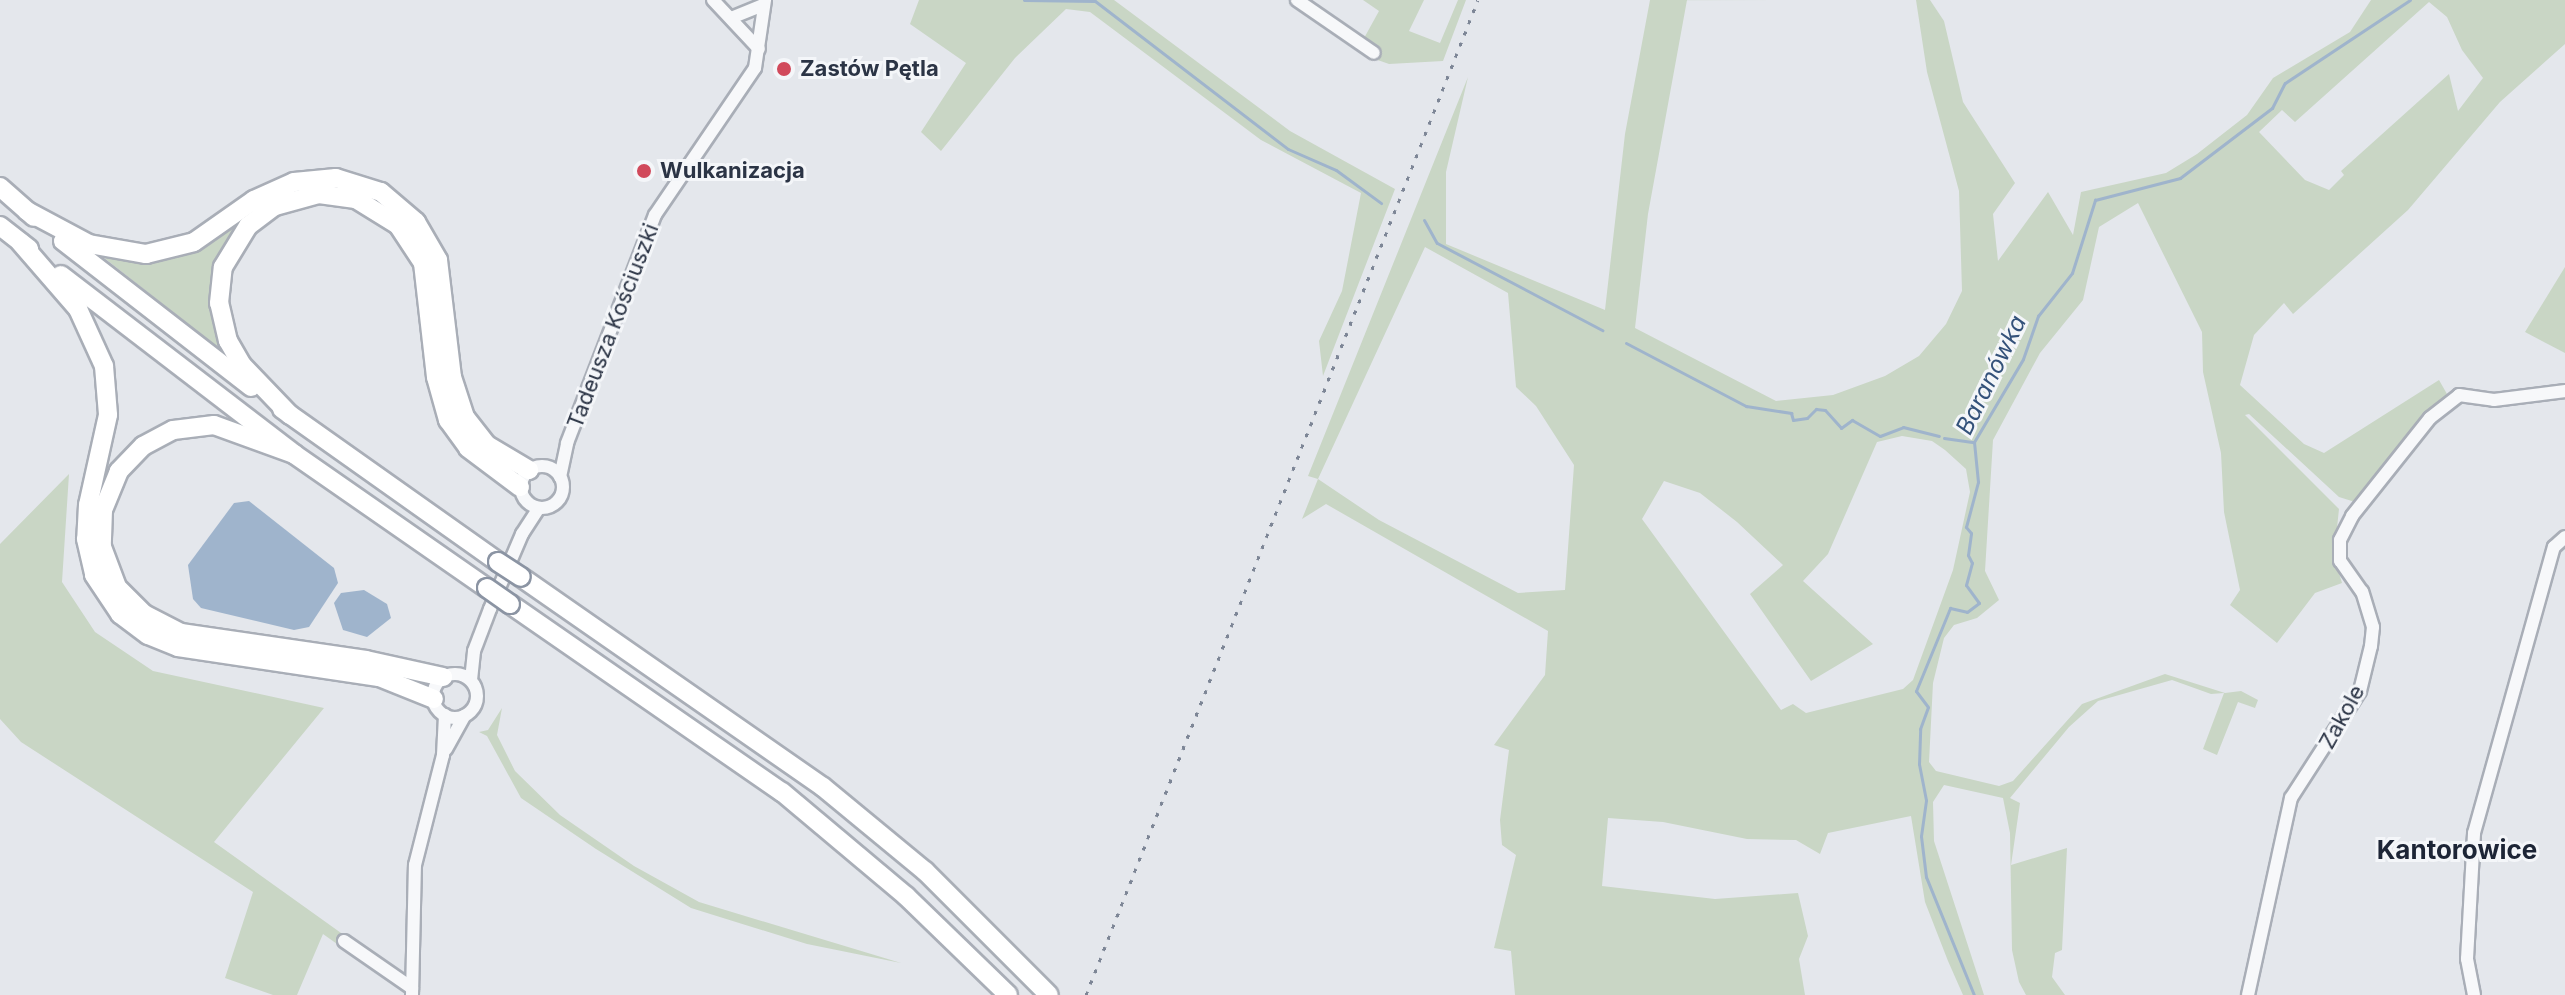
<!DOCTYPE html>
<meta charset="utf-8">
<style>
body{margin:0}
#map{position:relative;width:2565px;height:995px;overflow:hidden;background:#e4e7ec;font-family:Inter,sans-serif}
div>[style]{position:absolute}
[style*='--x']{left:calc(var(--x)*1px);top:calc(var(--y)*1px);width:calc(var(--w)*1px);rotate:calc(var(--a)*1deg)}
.green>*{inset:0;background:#c9d6c5}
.water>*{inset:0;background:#9fb4cc}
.stream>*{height:3px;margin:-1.5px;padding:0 1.5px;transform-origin:1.5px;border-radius:1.5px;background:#9fb4cc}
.roads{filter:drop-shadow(2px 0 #a9aeb7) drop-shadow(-2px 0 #a9aeb7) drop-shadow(0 2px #a9aeb7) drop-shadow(0 -2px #a9aeb7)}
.minor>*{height:12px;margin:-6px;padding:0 6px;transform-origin:6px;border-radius:6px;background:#f7f8fa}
.minor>.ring{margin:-6px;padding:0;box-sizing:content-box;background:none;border:12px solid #f7f8fa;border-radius:50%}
.highway>*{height:18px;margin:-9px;padding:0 9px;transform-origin:9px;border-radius:9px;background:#fff}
.rail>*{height:3px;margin-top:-1.5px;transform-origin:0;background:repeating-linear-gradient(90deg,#7d8696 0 4px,transparent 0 12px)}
.bridges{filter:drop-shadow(2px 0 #8b94a3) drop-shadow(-2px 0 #8b94a3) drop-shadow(0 2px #8b94a3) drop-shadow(0 -2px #8b94a3)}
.highway-bridge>*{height:18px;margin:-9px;padding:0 9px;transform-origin:9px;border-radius:9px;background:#fff}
.dots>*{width:22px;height:22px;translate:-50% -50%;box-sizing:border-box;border:4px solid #f4f6f9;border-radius:50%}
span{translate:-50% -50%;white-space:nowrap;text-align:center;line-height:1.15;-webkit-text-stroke:6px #f4f6f9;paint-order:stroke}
.poi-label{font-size:22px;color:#2b3445;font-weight:700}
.left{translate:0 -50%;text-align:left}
.street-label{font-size:22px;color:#2b3445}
.water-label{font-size:24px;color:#34527a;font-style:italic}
.quarter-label{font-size:26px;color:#1d2536;font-weight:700}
</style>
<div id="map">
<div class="green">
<div style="clip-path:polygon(919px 0,1114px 0,1290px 131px,1395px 189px,1323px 376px,1319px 341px,1342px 291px,1361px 193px,1261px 140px,1090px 12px,1066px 9px,1015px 58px,941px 151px,921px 132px,966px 63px,910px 24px)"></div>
<div style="clip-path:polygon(1363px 0,1424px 0,1409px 31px,1440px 43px,1458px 0,1466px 0,1443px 61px,1389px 64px,1372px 58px,1363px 40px,1379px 11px)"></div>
<div style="clip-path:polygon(evenodd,1650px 0,1687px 0,1648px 214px,1635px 328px,1776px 401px,1833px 395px,1885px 376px,1919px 356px,1946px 324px,1962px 291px,1959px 191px,1927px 72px,1916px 0,1930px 0,1944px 21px,1963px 102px,2015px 183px,1993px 214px,1998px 261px,2048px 192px,2073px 235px,2081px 192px,2166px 173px,2197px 154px,2247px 115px,2273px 78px,2350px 32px,2371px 0,2565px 0,2565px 44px,2500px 102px,2408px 210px,2293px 314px,2284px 303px,2254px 335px,2240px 385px,2304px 444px,2324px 453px,2439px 380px,2447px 394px,2355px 502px,2339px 497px,2249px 414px,2245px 415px,2339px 509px,2334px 556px,2342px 583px,2315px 593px,2277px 643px,2230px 605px,2240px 590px,2224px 512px,2221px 453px,2203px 372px,2202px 332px,2138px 203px,2099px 227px,2083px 300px,2040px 353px,1993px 440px,1985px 571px,1999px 600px,1977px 618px,1954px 625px,1944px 638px,1933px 683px,1929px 762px,1936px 771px,1999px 786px,2013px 781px,2082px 704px,2165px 674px,2225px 693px,2241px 691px,2258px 700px,2255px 708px,2238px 702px,2217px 755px,2203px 749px,2224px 693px,2211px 694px,2172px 680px,2098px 701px,2069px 727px,2010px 798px,2020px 803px,2011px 865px,2067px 848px,2062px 950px,2055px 953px,2052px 977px,2065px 995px,2026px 995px,2019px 982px,2012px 950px,2010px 833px,2003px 798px,1944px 785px,1933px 802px,1934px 841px,1984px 995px,1963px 995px,1948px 961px,1925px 902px,1911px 816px,1828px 833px,1820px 854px,1796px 840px,1747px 839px,1663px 822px,1608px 818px,1602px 886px,1715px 899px,1798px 893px,1808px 936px,1799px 959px,1805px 995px,1515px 995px,1511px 951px,1494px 948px,1516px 855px,1502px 845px,1500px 820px,1509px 750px,1494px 745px,1545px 675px,1548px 631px,1326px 504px,1302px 519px,1318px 479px,1308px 476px,1468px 77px,1446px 172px,1446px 244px,1605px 310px,1625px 134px,1650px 0,2429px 2px,2447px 17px,2462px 50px,2483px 78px,2458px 111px,2449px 74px,2341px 171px,2344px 175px,2329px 190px,2305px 180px,2259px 132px,2282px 110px,2295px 122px,2429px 2px,1650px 0,1425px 247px,1508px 293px,1516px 387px,1536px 406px,1574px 465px,1565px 590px,1518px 593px,1379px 520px,1318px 479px,1425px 247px,1650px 0,1902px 436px,1932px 441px,1945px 450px,1966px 469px,1970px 492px,1953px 570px,1913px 680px,1903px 689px,1806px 713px,1793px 704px,1781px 710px,1642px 519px,1664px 481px,1700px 493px,1737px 522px,1783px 565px,1750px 594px,1811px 681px,1873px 644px,1803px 581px,1828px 554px,1877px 442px,1902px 436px)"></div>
<div style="clip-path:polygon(247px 212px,223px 251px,213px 314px,226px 354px,103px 257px,140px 262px,172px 258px)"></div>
<div style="clip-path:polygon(2565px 267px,2565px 353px,2525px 332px)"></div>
<div style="clip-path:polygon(69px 474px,62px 582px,95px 632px,153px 671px,324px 708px,214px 842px,397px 973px,399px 988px,323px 934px,297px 995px,273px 995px,225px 978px,253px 892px,21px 742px,0 719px,0 544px)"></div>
<div style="clip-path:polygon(502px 708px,497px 735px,515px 771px,560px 815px,634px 866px,699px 902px,901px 963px,807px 944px,691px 908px,596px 849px,521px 798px,487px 736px,479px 732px,488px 730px)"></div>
</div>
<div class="water">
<div style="clip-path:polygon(249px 501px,334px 568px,338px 583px,309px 627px,294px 630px,201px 608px,193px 599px,188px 565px,234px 503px)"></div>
<div style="clip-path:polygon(364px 590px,387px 604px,391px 618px,367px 637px,343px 630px,334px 603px,341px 593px)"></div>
</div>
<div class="stream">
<div style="--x:1024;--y:0;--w:71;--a:0.8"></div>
<div style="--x:1095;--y:1;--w:243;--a:37.5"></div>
<div style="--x:1288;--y:149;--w:52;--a:23.6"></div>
<div style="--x:1336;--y:170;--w:56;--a:36.3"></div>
<div style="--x:1424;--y:220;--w:26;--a:61"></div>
<div style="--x:1437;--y:243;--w:187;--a:27.8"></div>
<div style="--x:1626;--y:343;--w:136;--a:27.7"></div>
<div style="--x:1746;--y:406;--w:46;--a:8.8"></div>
<div style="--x:1791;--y:413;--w:7;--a:74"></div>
<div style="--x:1793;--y:420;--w:14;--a:-8"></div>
<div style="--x:1807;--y:418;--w:13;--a:-45"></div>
<div style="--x:1816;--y:409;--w:9;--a:6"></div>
<div style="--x:1825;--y:410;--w:24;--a:48"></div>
<div style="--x:1841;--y:428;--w:14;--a:-36"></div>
<div style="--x:1852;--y:420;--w:32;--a:30"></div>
<div style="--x:1880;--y:436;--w:25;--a:-21"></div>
<div style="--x:1903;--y:427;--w:37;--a:14"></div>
<div style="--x:1944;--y:438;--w:30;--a:8"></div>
<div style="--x:1974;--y:995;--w:127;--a:-112.1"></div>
<div style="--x:1926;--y:877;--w:41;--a:-97"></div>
<div style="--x:1921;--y:836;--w:36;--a:-82"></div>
<div style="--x:1926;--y:800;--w:37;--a:-101"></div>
<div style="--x:1919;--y:764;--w:35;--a:-88"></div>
<div style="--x:1920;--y:729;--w:23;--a:-70"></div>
<div style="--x:1928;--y:707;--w:20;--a:-127"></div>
<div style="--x:1916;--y:691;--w:90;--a:-67.7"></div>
<div style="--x:1950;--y:608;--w:17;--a:13"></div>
<div style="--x:1967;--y:612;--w:15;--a:-37"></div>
<div style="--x:1979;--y:603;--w:22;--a:-126"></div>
<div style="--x:1966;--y:585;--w:23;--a:-75"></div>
<div style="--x:1972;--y:563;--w:9;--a:-117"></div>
<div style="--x:1968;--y:555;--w:22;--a:-82"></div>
<div style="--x:1971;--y:533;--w:8;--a:-130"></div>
<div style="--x:1966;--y:527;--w:47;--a:-75.1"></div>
<div style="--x:1978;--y:482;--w:40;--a:-95.7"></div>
<div style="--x:1974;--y:442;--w:96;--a:-59.4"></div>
<div style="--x:2023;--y:359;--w:46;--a:-70.8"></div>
<div style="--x:2038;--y:316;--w:55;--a:-51.7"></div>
<div style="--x:2072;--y:273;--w:77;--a:-72.5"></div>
<div style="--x:2095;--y:200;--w:88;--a:-14.5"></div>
<div style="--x:2180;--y:178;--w:116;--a:-37.3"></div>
<div style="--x:2272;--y:108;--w:28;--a:-63"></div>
<div style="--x:2285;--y:83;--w:150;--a:-33.6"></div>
</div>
<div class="roads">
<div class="minor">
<div style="--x:713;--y:0;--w:67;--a:46.8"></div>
<div style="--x:1297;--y:0;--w:93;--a:34.5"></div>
<div style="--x:731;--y:18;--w:35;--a:-22"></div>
<div class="ring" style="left:521px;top:466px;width:30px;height:30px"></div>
<div style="--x:560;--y:477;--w:35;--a:-78"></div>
<div style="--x:567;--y:443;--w:244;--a:-68.9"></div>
<div style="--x:655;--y:215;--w:178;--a:-55.8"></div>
<div style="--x:755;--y:68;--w:69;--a:-81.6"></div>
<div class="ring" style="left:433px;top:674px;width:32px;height:32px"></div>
<div style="--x:471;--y:680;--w:29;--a:-84"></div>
<div style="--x:474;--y:651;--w:45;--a:-69.1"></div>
<div style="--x:490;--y:609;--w:82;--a:-66.9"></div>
<div style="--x:522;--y:534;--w:31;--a:-57"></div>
<div style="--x:446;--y:749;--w:38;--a:-61"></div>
<div style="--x:344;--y:941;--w:83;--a:34.7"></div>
<div style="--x:412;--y:995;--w:130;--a:-88.7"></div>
<div style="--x:415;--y:865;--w:114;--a:-75.7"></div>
<div style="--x:443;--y:755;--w:40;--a:-87.1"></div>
<div style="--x:2248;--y:995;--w:202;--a:-77.7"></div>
<div style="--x:2291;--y:798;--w:127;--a:-57.2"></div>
<div style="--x:2360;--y:691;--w:46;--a:-76.3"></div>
<div style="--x:2371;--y:646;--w:19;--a:-84"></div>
<div style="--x:2373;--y:627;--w:37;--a:-107"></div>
<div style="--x:2362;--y:592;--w:38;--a:-125"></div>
<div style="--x:2340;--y:561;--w:21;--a:-90"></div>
<div style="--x:2340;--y:540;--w:27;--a:-63"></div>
<div style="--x:2352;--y:516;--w:125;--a:-51.5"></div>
<div style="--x:2430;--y:418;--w:37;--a:-38"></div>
<div style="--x:2459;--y:395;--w:35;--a:8"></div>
<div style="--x:2494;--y:400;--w:72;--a:-7.2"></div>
<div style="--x:2474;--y:995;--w:37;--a:-101"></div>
<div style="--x:2467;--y:959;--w:126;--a:-86.8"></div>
<div style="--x:2474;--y:833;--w:297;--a:-74.4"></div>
<div style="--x:2554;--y:547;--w:15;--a:-42"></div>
</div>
<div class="highway">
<div style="--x:0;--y:187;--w:45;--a:41.4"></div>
<div style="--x:27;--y:211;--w:70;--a:28"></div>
<div style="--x:89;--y:244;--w:58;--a:10"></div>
<div style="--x:146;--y:254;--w:49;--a:-14"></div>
<div style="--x:194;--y:242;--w:73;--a:-35"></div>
<div style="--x:254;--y:200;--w:44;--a:-24.2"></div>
<div style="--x:294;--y:182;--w:42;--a:-5.4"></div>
<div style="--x:336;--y:178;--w:47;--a:17.3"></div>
<div style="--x:381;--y:192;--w:46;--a:40.6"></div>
<div style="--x:416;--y:222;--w:44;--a:59.9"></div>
<div style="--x:438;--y:260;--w:118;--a:83.2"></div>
<div style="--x:452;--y:377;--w:42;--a:72"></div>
<div style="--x:465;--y:417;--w:36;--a:52"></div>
<div style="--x:487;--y:445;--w:49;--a:30.8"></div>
<div style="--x:0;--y:226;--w:37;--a:38"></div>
<div style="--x:63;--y:241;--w:238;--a:37.8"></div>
<div style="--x:20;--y:242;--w:89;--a:49.1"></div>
<div style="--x:78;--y:309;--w:63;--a:65.5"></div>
<div style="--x:104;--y:366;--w:49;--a:85.3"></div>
<div style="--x:108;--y:415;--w:92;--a:102.5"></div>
<div style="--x:88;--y:505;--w:34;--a:93"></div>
<div style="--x:86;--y:539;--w:37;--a:77"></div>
<div style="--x:94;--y:575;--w:47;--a:56.3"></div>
<div style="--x:120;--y:614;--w:35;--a:37"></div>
<div style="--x:148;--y:635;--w:32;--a:22"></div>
<div style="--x:178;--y:647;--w:203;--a:8.5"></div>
<div style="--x:379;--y:677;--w:59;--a:21.8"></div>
<div style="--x:61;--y:275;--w:294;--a:37.5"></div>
<div style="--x:294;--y:454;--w:235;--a:34.8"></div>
<div style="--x:282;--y:409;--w:265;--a:35.3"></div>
<div style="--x:290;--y:415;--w:69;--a:-133.8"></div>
<div style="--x:242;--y:365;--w:28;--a:-120"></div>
<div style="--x:228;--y:341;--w:39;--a:-103"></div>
<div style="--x:219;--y:303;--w:36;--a:-84"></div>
<div style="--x:223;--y:267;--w:48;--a:-58.6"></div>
<div style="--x:248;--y:226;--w:34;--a:-37"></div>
<div style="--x:275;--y:206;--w:46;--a:-15.3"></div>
<div style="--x:319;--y:194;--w:37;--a:8"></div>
<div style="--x:356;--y:199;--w:49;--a:31.8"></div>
<div style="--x:398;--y:225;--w:45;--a:56.7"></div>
<div style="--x:423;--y:263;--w:115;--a:83.5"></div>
<div style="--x:436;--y:377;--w:45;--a:74.4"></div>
<div style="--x:448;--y:420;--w:34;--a:54"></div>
<div style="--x:468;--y:448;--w:65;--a:36.9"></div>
<div style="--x:294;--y:454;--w:85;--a:-160.1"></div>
<div style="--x:214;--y:425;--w:41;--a:173"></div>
<div style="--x:173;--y:430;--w:34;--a:152"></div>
<div style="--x:143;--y:446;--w:35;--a:134"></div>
<div style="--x:119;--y:471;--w:42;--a:112.3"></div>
<div style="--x:103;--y:510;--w:37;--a:92"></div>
<div style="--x:102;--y:547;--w:43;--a:69.4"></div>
<div style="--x:117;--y:587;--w:38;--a:45"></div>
<div style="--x:144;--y:614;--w:42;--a:27.2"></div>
<div style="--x:181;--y:633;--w:187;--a:8.3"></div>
<div style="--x:366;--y:660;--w:79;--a:12.4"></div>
<div style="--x:521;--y:577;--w:368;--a:34.8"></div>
<div style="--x:823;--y:787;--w:132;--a:39.5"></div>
<div style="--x:925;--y:871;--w:175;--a:45"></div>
<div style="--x:510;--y:604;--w:331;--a:34.7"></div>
<div style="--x:782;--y:792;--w:162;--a:40"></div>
<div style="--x:906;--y:896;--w:142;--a:44.1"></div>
</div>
</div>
<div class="rail">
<div style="--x:1086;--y:995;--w:1069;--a:-68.5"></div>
</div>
<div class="bridges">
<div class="highway-bridge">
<div style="--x:498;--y:562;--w:27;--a:33"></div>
<div style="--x:487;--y:588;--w:28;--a:35"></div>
</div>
</div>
<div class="dots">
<div style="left:784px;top:69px;background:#d1495b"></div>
<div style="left:644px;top:171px;background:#d1495b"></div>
</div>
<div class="poi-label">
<span class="left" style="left:800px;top:69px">Zastów Pętla</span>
<span class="left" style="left:660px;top:171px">Wulkanizacja</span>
</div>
<div class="street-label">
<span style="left:613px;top:326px;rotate:-69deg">Tadeusza Kościuszki</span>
<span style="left:2342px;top:717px;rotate:-61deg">Zakole</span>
</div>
<div class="water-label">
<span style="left:1991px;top:375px;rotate:-64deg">Baranówka</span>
</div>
<div class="quarter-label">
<span style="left:2457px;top:850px">Kantorowice</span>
</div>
</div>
